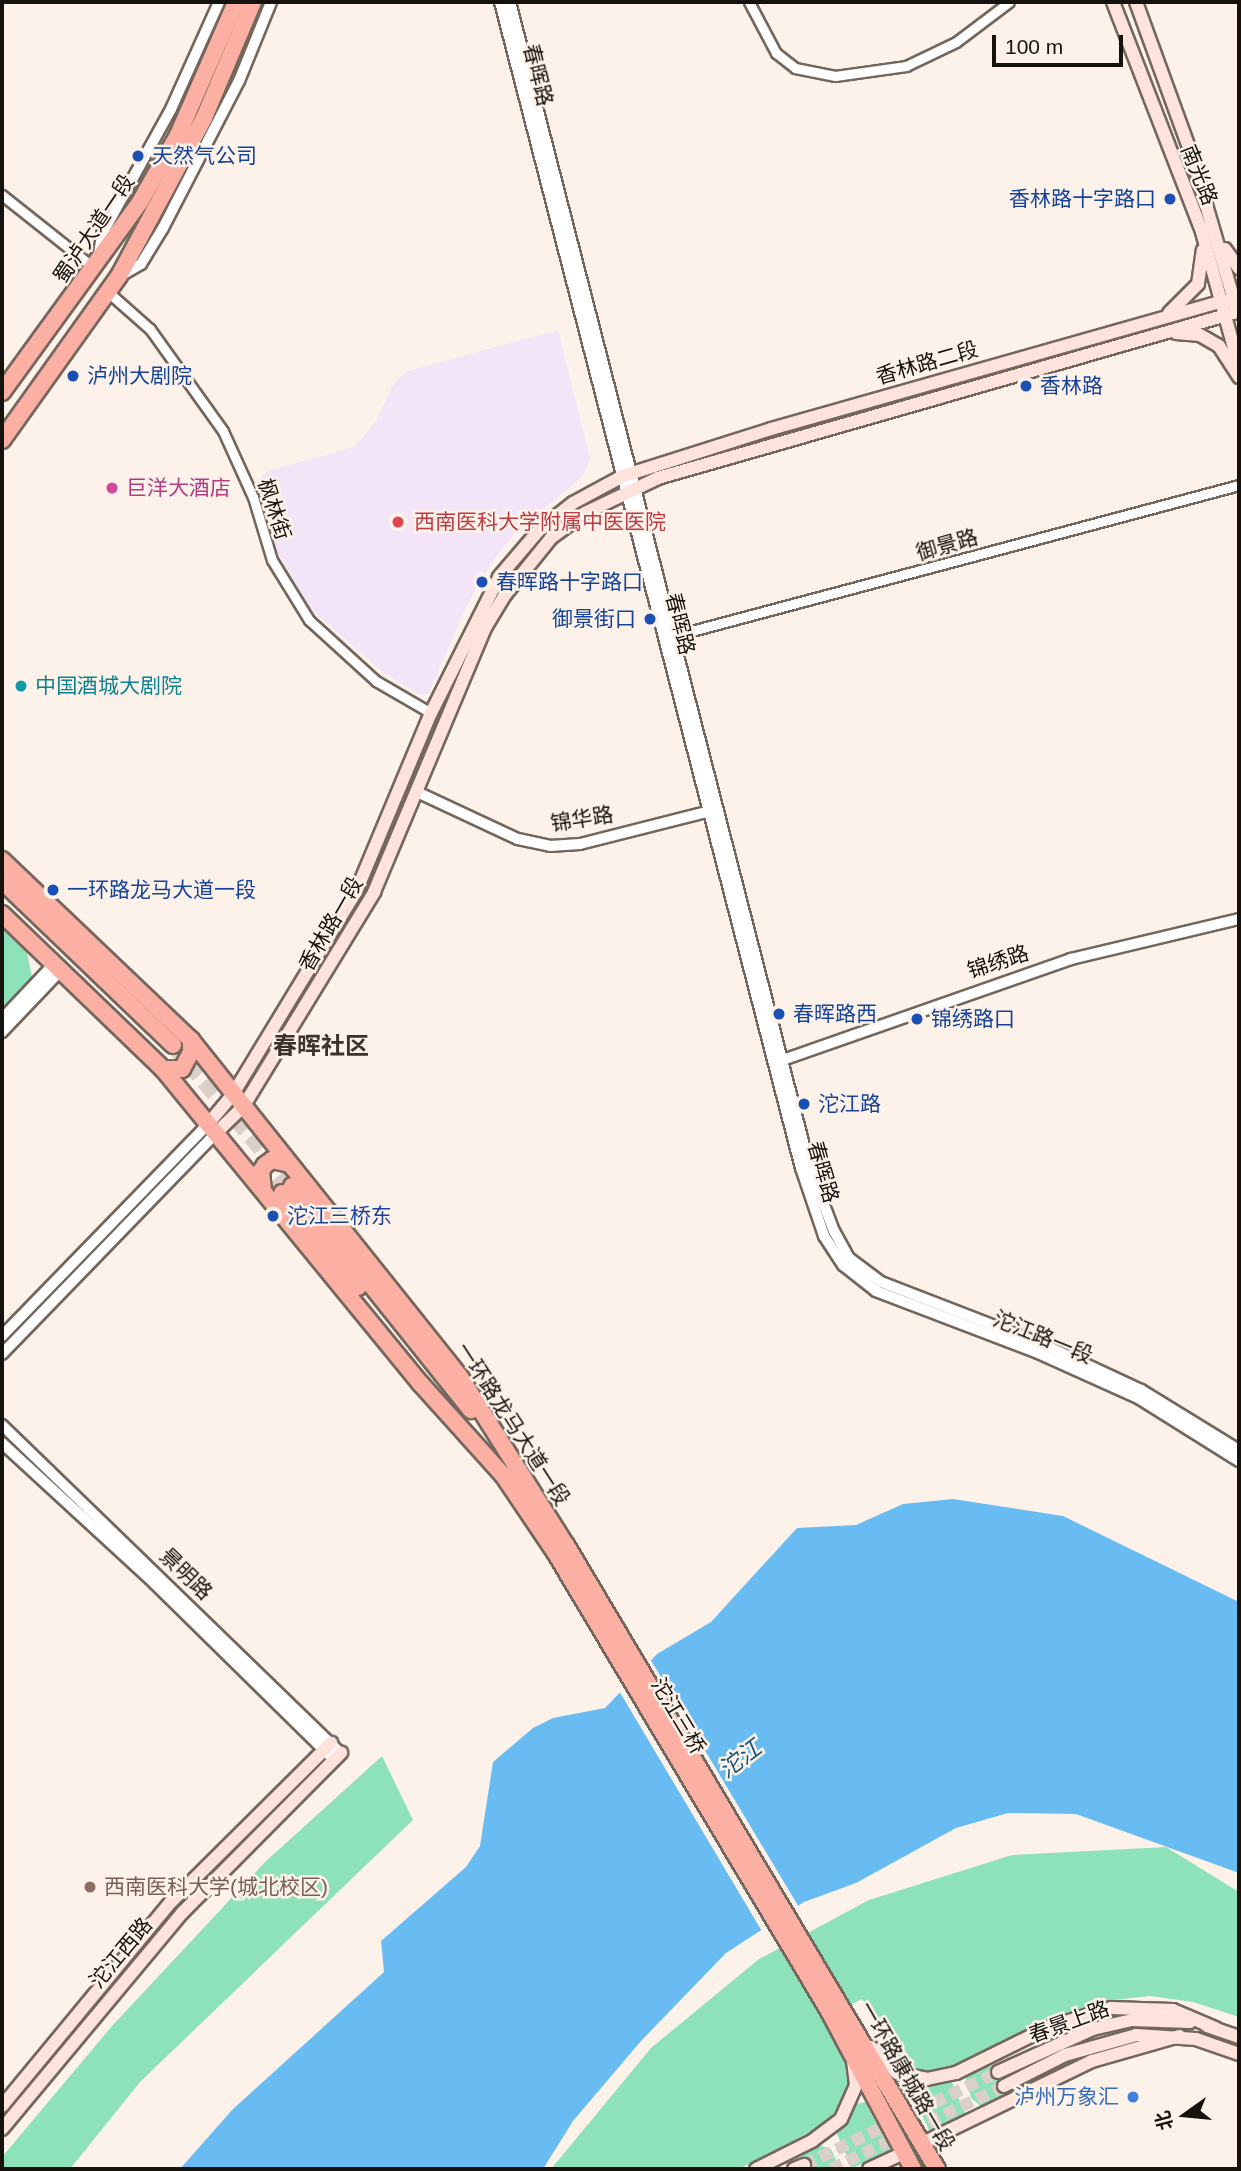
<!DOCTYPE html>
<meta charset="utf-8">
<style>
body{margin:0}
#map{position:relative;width:1241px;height:2171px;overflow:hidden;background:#fdf2e9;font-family:Helvetica,"Noto Sans SC",sans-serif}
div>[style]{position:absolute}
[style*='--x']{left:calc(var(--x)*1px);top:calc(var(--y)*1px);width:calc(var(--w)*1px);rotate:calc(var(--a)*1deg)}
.medical>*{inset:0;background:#f3e4f7}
.green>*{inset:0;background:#8ee2b9}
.water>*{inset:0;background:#68bcf2}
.pier>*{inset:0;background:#fdf2e9}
.secondary-tunnel>*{height:12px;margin-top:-6px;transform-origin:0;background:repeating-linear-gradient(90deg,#dad0c8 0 12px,transparent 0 18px)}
.trunk-tunnel>*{height:16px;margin-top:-8px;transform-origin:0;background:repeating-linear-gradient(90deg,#dad0c8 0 16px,transparent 0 24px)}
.roads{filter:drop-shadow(2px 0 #73675d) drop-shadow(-2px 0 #73675d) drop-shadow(0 2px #73675d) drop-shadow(0 -2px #73675d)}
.minor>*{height:9px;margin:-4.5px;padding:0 4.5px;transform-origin:4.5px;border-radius:4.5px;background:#fff}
.tertiary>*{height:10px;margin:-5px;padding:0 5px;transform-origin:5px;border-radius:5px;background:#fff}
.secondary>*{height:12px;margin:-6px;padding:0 6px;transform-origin:6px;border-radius:6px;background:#fee2dc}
.trunk>*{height:16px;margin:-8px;padding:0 8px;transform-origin:8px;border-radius:8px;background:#fbb0a3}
.dots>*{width:19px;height:19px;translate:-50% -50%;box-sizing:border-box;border:4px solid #fdf2e9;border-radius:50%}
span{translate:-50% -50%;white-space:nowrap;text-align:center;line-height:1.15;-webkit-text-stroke:5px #fdf2e9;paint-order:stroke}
.street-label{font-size:21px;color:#16120e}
.transit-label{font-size:21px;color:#164399}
.left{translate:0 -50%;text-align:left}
.right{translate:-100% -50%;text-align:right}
.hotel-label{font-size:21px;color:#b23c85}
.health-label{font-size:21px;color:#be3a42}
.culture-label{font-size:21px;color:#0d838f}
.education-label{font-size:21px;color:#785e54}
.shop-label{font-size:21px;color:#366cbe}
.water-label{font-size:23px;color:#155579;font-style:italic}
.quarter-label{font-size:24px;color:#3c3229;font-weight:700}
.frame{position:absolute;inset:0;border:4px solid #16120e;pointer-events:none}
.north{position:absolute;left:1150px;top:2080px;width:70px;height:70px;-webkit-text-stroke:5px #fdf2e9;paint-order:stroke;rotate:255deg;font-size:19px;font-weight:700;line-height:28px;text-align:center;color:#16120e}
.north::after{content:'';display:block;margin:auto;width:24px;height:32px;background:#16120e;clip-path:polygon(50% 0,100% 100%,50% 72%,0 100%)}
.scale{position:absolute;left:992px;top:35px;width:131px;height:32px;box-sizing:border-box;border:4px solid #16120e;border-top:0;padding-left:9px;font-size:21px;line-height:24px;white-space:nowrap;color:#16120e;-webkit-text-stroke:5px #fdf2e9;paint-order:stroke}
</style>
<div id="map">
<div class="medical">
<div style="clip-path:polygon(558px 330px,590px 459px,582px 477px,512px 536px,490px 565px,466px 607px,429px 693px,421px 695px,385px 674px,310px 608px,276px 550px,259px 479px,268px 471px,354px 447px,375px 423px,395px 381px,408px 371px)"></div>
</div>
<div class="green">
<div style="clip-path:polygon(2px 929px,27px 953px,32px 977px,2px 1008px)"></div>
<div style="clip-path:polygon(382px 1756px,413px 1820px,140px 2082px,70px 2169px,2px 2169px,2px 2157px,112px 2026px,265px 1862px)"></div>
<div style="clip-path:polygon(1166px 1847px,1239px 1892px,1239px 2017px,1193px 2002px,1150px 1996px,1105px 2001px,1058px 2015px,943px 2070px,922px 2073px,903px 2065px,886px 2046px,862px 1999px,824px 2018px,849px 2063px,848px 2084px,839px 2107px,824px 2124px,784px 2146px,739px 2169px,551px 2169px,651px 2048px,759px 1959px,869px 1900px,1012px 1855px)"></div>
<div style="clip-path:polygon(988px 2062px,1006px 2099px,984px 2109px,971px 2098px,965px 2075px)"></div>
<div style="clip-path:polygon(951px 2080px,966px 2115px,930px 2132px,909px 2088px)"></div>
<div style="clip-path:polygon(865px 2102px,891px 2152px,852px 2168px,837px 2134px,856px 2104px)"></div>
<div style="clip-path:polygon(815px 2144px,831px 2149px,840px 2169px,807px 2169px,800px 2153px)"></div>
</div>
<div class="water">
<div style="clip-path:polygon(953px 1499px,1063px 1516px,1239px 1602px,1239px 1873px,1076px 1814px,1008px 1813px,956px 1828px,856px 1883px,804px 1902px,726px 1953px,641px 2041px,573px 2121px,543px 2169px,180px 2169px,232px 2110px,384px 1972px,381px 1941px,466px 1867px,480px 1846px,493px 1762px,533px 1728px,553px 1718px,605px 1708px,657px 1654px,711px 1622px,797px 1528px,856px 1525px,903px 1504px)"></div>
</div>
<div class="pier">
<div style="clip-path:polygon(649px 1657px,800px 1909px,763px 1933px,618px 1689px)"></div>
</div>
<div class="secondary-tunnel">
<div style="--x:804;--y:2165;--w:215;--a:-25.6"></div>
<div style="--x:831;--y:2169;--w:192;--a:-25.6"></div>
</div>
<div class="trunk-tunnel">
<div style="--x:173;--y:1045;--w:185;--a:49.8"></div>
<div style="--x:257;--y:1163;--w:39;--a:50"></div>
</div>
<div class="roads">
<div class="minor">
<div style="--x:749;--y:2;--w:58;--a:62.1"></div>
<div style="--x:776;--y:53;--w:24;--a:38"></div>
<div style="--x:795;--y:68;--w:41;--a:11.3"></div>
<div style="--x:835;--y:76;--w:72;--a:-8"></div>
<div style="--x:906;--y:66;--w:55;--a:-25.6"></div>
<div style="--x:956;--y:42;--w:66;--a:-37"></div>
<div style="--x:2;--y:195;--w:117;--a:38.4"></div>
<div style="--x:108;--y:292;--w:56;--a:41.4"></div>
<div style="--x:150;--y:329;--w:125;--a:54.4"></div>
<div style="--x:223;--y:431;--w:72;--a:65.6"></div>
<div style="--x:253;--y:497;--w:66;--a:73.2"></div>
<div style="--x:272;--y:560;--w:70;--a:58.3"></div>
<div style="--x:309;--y:620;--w:91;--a:42.3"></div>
<div style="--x:376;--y:681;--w:64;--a:30.2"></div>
<div style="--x:669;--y:637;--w:590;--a:-14.93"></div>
</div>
<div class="tertiary">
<div style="--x:500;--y:2;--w:1204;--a:75.53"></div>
<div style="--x:801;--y:1168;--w:72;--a:71.3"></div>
<div style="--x:824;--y:1236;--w:35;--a:57"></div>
<div style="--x:843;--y:1265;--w:42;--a:38.2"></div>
<div style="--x:876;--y:1291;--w:173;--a:20.9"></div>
<div style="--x:1038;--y:1353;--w:110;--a:24.2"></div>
<div style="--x:1138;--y:1398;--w:119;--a:32"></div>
<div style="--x:510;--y:2;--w:1201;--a:75.58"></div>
<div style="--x:809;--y:1165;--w:71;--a:69.3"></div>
<div style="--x:834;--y:1231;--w:31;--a:61"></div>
<div style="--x:849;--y:1258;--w:40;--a:37"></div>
<div style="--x:881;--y:1282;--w:173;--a:21.1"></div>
<div style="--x:1042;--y:1344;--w:109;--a:24.9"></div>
<div style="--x:1141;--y:1390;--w:115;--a:31.5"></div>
<div style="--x:99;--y:254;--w:20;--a:-81"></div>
<div style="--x:102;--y:234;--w:143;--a:-61.1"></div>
<div style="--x:171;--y:109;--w:117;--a:-65.8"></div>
<div style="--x:122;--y:275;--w:22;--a:-30"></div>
<div style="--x:141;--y:264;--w:42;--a:-58.6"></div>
<div style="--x:163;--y:228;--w:165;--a:-62.7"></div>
<div style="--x:239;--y:81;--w:85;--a:-67.9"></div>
<div style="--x:417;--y:792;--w:111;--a:25"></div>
<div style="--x:518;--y:839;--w:33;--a:12"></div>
<div style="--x:550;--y:846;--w:30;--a:-4"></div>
<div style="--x:580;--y:844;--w:138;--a:-14.2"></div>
<div style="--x:2;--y:1019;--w:76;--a:-46.6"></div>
<div style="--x:2;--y:1032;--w:86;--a:-46.4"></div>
<div style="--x:777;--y:1062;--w:312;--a:-19.3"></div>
<div style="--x:1071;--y:959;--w:173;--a:-13.4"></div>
<div style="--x:2;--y:1336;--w:296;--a:-45.8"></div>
<div style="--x:2;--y:1354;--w:308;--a:-45.9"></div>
<div style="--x:2;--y:1425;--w:472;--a:44.1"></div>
<div style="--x:2;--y:1443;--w:207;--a:42.6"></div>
<div style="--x:154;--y:1583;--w:245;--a:44.5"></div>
</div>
<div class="secondary">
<div style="--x:1113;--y:2;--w:247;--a:68.8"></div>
<div style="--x:1202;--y:232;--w:139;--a:74.6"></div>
<div style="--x:1136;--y:2;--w:158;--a:70"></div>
<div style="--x:1190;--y:150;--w:164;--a:73.7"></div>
<div style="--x:1225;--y:249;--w:24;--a:54"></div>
<div style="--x:1169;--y:313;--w:41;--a:-45"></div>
<div style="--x:1198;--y:284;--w:34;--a:-82"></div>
<div style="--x:1176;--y:333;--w:24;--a:5"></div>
<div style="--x:1200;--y:335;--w:22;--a:30"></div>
<div style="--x:1219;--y:346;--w:37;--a:57"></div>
<div style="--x:208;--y:1124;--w:39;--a:-50"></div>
<div style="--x:233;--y:1094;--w:237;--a:-58.7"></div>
<div style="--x:356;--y:892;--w:194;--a:-67.3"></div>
<div style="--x:431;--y:713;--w:152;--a:-63.4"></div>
<div style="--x:499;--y:577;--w:62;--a:-49.6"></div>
<div style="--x:539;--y:530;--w:43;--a:-38.5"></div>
<div style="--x:573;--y:503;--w:57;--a:-28.4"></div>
<div style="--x:623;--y:476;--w:155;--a:-17.6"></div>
<div style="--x:771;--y:429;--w:469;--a:-15.8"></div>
<div style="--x:1222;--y:301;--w:13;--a:4"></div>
<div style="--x:216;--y:1133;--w:37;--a:-44"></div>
<div style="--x:243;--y:1107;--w:252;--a:-58.6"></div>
<div style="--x:374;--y:892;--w:286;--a:-67.2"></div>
<div style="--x:485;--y:628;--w:39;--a:-59"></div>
<div style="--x:505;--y:595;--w:73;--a:-51.1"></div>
<div style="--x:551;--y:538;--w:42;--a:-36.3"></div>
<div style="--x:585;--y:513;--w:81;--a:-25.6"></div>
<div style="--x:658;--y:478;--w:602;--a:-16"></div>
<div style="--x:1207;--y:2026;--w:34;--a:19"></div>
<div style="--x:871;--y:2047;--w:37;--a:45"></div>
<div style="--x:897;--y:2073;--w:31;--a:11"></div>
<div style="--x:927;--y:2079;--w:30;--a:-12"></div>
<div style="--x:956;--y:2073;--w:104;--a:-26.3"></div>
<div style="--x:1049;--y:2027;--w:65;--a:-17"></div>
<div style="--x:1111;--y:2008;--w:62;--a:1.8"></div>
<div style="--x:1173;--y:2010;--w:46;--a:23.2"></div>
<div style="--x:998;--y:2072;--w:104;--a:-24.4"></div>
<div style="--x:1093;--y:2029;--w:40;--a:-13"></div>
<div style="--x:1132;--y:2020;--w:58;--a:2"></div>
<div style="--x:1004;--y:2086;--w:68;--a:-26.9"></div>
<div style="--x:1065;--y:2055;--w:74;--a:-15.7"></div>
<div style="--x:1136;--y:2035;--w:60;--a:3.8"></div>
<div style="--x:1196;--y:2039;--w:46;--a:19.2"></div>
<div style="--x:2;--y:2106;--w:265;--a:-50.4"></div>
<div style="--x:171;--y:1902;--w:226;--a:-44.8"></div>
<div style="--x:2;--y:2129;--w:281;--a:-50.2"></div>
<div style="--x:182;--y:1913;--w:226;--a:-45.2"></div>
<div style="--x:923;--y:2143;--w:188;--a:-25.9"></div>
<div style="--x:1092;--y:2061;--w:91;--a:-16"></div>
<div style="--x:756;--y:2169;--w:63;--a:-26.6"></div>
<div style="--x:812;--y:2141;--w:36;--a:-37"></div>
<div style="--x:841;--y:2119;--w:37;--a:-66"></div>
<div style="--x:856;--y:2085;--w:23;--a:-97"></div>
<div style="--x:794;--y:2169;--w:11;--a:-22"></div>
<div style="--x:869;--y:2169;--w:38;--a:-25"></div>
</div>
<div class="trunk">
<div style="--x:2;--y:392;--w:235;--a:-54"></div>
<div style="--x:140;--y:202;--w:77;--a:-60.4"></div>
<div style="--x:178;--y:135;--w:145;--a:-66.4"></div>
<div style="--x:2;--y:440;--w:201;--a:-54.5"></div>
<div style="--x:119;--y:276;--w:179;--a:-61.7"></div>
<div style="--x:204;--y:118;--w:126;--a:-67.1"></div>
<div style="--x:2;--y:860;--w:261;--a:43.6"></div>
<div style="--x:191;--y:1040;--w:431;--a:51.4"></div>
<div style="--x:460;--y:1377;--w:199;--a:57.8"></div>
<div style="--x:566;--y:1545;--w:726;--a:59.27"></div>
<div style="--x:2;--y:881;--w:237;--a:43.8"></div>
<div style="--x:2;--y:914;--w:223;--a:43.9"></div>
<div style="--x:163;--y:1069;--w:407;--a:50.7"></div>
<div style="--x:421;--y:1384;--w:122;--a:48"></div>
<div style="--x:503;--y:1475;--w:93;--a:56"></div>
<div style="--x:555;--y:1552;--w:535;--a:59.16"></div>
<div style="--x:829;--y:2011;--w:179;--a:62"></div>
<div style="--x:163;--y:1069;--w:19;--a:0"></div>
<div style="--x:182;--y:1069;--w:19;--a:-62"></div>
<div style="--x:191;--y:1052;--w:12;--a:-90"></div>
<div style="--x:292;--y:1186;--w:287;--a:51.4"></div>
<div style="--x:263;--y:1190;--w:19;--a:-96"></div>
<div style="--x:261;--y:1171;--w:7;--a:-56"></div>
<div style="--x:265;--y:1165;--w:9;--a:-36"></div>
<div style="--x:272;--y:1160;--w:17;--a:13"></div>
<div style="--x:282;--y:1193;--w:121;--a:51"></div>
</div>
</div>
<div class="dots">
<div style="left:138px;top:156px;background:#1a4fb4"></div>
<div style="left:1170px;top:199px;background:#1a4fb4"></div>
<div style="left:73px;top:376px;background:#1a4fb4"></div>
<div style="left:1026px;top:386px;background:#1a4fb4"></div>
<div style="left:112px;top:488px;background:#d1479c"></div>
<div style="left:398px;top:522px;background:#e0444e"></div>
<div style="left:482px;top:582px;background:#1a4fb4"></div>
<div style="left:650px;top:619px;background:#1a4fb4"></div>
<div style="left:21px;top:686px;background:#0f9aa8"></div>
<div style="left:53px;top:890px;background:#1a4fb4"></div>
<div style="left:779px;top:1014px;background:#1a4fb4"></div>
<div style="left:917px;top:1019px;background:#1a4fb4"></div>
<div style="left:804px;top:1104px;background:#1a4fb4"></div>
<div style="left:273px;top:1216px;background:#1a4fb4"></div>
<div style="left:90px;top:1887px;background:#8d6e63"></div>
<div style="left:1133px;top:2097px;background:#3f7fe0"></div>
</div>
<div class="street-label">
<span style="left:538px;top:75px;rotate:76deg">春晖路</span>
<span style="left:1199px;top:175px;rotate:68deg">南光路</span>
<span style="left:94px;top:229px;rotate:-56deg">蜀泸大道一段</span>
<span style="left:927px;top:363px;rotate:-16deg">香林路二段</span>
<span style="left:274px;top:509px;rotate:72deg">枫林街</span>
<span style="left:947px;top:545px;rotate:-16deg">御景路</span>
<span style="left:680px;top:624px;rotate:76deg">春晖路</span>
<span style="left:582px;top:819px;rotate:-9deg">锦华路</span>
<span style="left:331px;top:924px;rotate:-60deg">香林路一段</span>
<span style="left:998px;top:962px;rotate:-18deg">锦绣路</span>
<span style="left:823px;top:1172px;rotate:74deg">春晖路</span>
<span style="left:1043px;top:1337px;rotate:22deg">沱江路一段</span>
<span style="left:513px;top:1424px;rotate:57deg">一环路龙马大道一段</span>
<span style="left:186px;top:1574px;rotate:44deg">景明路</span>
<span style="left:678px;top:1716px;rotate:59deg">沱江三桥</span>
<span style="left:121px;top:1953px;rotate:-50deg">沱江西路</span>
<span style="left:1069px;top:2022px;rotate:-20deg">春景上路</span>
<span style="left:907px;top:2076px;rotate:60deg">一环路康城路一段</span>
</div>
<div class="transit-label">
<span class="left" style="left:152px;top:156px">天然气公司</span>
<span class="right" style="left:1156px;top:199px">香林路十字路口</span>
<span class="left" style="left:87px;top:376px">泸州大剧院</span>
<span class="left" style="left:1040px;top:386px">香林路</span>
<span class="left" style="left:496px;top:582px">春晖路十字路口</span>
<span class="right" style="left:636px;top:619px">御景街口</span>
<span class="left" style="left:67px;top:890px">一环路龙马大道一段</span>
<span class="left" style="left:793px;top:1014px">春晖路西</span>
<span class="left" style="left:931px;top:1019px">锦绣路口</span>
<span class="left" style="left:818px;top:1104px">沱江路</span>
<span class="left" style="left:287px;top:1216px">沱江三桥东</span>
</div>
<div class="hotel-label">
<span class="left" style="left:126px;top:488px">巨洋大酒店</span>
</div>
<div class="health-label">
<span class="left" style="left:414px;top:522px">西南医科大学附属中医医院</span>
</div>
<div class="culture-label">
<span class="left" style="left:35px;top:686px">中国酒城大剧院</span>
</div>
<div class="education-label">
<span class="left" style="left:104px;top:1887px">西南医科大学(城北校区)</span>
</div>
<div class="shop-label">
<span class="right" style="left:1119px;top:2097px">泸州万象汇</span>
</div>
<div class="water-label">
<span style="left:740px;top:1759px;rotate:-37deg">沱江</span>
</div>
<div class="quarter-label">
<span style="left:321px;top:1046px">春晖社区</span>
</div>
<div class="frame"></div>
<div class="north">北</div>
<div class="scale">100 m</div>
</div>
